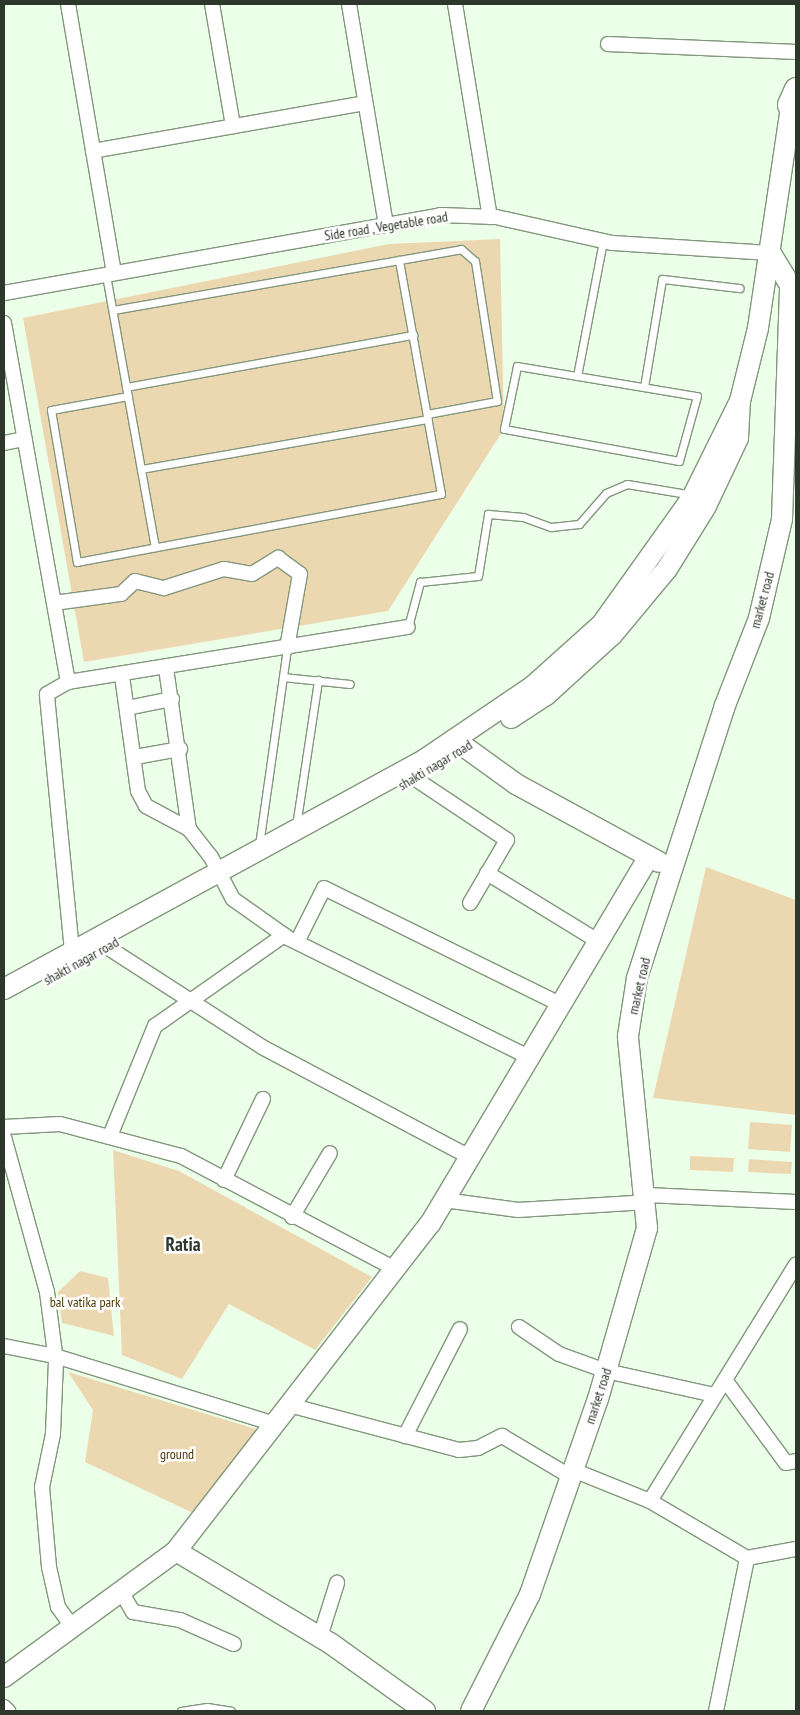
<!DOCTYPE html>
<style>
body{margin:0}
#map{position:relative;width:800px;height:1715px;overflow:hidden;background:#ecffe8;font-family:"PT Sans Narrow",sans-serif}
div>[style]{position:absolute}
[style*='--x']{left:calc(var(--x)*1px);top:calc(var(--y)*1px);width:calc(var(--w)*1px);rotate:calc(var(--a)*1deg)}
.green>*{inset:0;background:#ecd8b0}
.roads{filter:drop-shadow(1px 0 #82977d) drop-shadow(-1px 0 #82977d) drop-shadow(0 1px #82977d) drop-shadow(0 -1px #82977d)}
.lane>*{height:7px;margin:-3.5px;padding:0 3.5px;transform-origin:3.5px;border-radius:3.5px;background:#fff}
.street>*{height:14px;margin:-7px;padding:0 7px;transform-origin:7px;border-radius:7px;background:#fff}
.secondary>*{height:20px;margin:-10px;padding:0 10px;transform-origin:10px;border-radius:10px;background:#fff}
.primary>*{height:22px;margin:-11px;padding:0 11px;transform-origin:11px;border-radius:11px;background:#fff}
span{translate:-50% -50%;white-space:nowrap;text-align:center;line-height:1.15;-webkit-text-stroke:5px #fff;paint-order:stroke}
.street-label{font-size:14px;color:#2e372c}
.park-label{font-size:14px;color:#4e3800}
.district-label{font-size:19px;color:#2e372c;font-weight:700}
.frame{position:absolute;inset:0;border:5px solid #2e372c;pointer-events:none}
</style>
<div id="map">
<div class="green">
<div style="clip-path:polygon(500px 239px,504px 429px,388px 611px,84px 662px,23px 318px,389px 244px)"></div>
<div style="clip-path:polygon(706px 867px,796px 900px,796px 1115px,653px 1098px)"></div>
<div style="clip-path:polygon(750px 1122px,792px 1125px,790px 1152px,748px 1149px)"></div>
<div style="clip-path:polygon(113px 1150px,179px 1171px,372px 1277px,315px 1350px,229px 1304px,182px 1379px,122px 1355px)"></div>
<div style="clip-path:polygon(690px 1156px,734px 1158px,733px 1172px,690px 1170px)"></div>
<div style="clip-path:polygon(749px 1159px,792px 1162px,791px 1174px,748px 1172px)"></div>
<div style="clip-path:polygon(80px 1271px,108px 1278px,114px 1336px,62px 1323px,58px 1292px)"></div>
<div style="clip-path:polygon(68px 1372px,259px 1430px,193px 1513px,85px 1462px,93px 1410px)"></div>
</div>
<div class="roads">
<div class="lane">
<div style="--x:106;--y:275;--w:276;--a:79.8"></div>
<div style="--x:113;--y:310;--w:353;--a:-9.9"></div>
<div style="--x:461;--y:249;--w:18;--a:41"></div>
<div style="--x:475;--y:261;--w:142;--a:81.1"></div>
<div style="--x:497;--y:401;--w:71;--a:169.5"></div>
<div style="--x:517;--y:366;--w:182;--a:9.5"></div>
<div style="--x:697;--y:396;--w:67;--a:105.5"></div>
<div style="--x:679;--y:461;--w:178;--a:-169.6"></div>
<div style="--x:504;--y:429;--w:64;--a:-78.3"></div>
<div style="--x:577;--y:376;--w:137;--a:-79.1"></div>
<div style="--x:126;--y:387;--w:292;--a:-10.3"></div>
<div style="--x:644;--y:387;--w:109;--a:-80.5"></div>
<div style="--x:662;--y:279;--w:78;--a:6.7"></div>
<div style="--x:128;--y:396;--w:78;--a:169.7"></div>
<div style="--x:51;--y:410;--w:154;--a:80.3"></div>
<div style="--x:77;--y:562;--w:370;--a:-10.6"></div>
<div style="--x:441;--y:494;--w:238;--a:-100.2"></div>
<div style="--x:141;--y:469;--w:291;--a:-9.9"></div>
<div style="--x:408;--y:627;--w:47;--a:-75.1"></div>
<div style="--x:420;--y:582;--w:58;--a:-5.9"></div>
<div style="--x:478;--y:576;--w:63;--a:-80.8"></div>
<div style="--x:488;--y:514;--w:35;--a:5"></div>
<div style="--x:523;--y:517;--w:30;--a:20"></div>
<div style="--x:551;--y:527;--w:28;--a:-6"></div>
<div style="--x:579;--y:524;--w:41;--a:-48.9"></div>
<div style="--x:606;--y:493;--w:23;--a:-23"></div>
<div style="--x:627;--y:484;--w:67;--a:9.5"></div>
<div style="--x:283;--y:677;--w:67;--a:6"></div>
<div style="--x:296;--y:826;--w:148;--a:-81.4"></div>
<div style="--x:259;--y:845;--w:199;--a:-81.9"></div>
<div style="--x:181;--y:1711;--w:26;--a:-9"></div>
<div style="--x:207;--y:1707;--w:24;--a:9"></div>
</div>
<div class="street">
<div style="--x:68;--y:4;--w:273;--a:80.3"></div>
<div style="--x:212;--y:4;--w:124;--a:80.2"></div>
<div style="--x:349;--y:4;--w:224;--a:80.5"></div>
<div style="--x:455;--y:4;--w:216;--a:80.7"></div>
<div style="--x:608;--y:44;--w:188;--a:2.4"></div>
<div style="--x:93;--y:151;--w:276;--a:-10"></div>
<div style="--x:4;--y:293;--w:443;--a:-10.1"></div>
<div style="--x:440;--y:215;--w:56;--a:2"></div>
<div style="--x:496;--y:217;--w:119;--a:12.6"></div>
<div style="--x:612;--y:243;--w:159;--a:3.6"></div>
<div style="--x:4;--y:323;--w:365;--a:79.9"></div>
<div style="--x:4;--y:443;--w:21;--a:-11"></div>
<div style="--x:54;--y:603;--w:68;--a:-7.7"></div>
<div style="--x:121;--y:594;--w:19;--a:-43"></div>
<div style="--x:135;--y:581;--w:30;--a:14"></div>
<div style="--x:164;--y:588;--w:63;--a:-17.6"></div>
<div style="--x:224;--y:569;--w:28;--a:10"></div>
<div style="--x:252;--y:574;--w:31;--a:-32"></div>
<div style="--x:278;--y:558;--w:27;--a:36"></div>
<div style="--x:300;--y:574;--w:75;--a:100"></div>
<div style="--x:166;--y:668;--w:163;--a:81.9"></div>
<div style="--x:122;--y:676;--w:116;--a:82.1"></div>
<div style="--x:138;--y:791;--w:17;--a:62"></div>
<div style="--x:146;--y:806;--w:49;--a:28.1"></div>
<div style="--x:189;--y:829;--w:36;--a:52"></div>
<div style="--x:211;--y:857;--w:47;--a:62.4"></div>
<div style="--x:233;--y:899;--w:67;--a:35.3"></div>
<div style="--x:288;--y:938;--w:269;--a:26.3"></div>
<div style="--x:127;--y:708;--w:46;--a:-11.3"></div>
<div style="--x:135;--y:757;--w:46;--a:-10.1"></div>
<div style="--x:414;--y:778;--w:112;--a:33.7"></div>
<div style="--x:507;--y:840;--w:73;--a:120.4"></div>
<div style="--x:487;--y:873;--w:130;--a:31.5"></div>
<div style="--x:297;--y:942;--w:60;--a:-63.4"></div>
<div style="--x:324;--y:888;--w:263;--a:26.2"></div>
<div style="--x:107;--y:947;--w:184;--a:32.8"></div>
<div style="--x:262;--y:1047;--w:235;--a:27.9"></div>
<div style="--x:72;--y:951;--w:258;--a:-95.6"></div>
<div style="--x:47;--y:694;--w:24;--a:-30"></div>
<div style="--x:68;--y:682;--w:344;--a:-9.2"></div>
<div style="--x:4;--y:1127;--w:56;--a:-3.1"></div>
<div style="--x:60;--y:1124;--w:125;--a:14.8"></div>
<div style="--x:181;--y:1156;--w:242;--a:27.8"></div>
<div style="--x:110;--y:1136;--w:119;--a:-67.8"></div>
<div style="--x:155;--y:1026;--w:158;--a:-35.2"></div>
<div style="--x:4;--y:1137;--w:161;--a:74.5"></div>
<div style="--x:47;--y:1292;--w:70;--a:82.6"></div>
<div style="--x:56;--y:1361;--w:73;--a:92.4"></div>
<div style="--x:53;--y:1434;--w:54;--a:101.7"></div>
<div style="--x:42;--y:1487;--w:80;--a:85"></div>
<div style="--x:49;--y:1567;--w:41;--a:77.3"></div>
<div style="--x:58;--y:1607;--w:22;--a:54"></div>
<div style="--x:224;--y:1180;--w:90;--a:-64.3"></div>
<div style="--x:647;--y:1195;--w:149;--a:2.7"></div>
<div style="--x:444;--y:1200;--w:75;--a:7.7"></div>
<div style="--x:518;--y:1210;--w:129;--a:-3.5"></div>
<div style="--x:292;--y:1217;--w:74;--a:-59.3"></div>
<div style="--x:519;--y:1327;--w:48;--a:34"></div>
<div style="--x:559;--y:1354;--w:50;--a:19.9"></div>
<div style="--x:606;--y:1371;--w:111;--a:12.5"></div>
<div style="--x:4;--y:1346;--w:52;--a:11.1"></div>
<div style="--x:55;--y:1356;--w:229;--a:17.2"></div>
<div style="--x:725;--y:1380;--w:103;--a:53.7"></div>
<div style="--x:786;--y:1463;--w:10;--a:-11"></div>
<div style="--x:289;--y:1405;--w:176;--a:14.8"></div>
<div style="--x:459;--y:1450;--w:19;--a:-6"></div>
<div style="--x:478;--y:1448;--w:27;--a:-27"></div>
<div style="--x:502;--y:1436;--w:80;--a:30.7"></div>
<div style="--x:405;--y:1436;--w:120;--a:-62.8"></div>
<div style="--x:573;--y:1470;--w:83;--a:21.9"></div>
<div style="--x:650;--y:1501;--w:113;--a:30.4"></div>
<div style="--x:747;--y:1558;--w:50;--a:-10.4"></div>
<div style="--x:650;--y:1501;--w:278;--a:-58.3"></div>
<div style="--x:122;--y:1593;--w:22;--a:60"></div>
<div style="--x:133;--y:1612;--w:48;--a:9.7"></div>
<div style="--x:180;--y:1620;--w:59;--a:24"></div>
<div style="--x:320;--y:1637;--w:57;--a:-72.5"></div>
<div style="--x:4;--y:1707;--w:6;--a:45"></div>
<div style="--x:716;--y:1711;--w:156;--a:-78.5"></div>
</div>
<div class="secondary">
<div style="--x:511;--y:718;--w:42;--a:-33.3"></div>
<div style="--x:546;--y:695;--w:89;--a:-42.3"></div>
<div style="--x:612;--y:635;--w:86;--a:-50.2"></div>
<div style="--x:667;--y:569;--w:74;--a:-58.2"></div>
<div style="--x:706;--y:506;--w:75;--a:-64.8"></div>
<div style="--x:738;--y:438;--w:33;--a:-87"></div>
<div style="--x:455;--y:740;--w:75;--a:35.8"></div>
<div style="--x:516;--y:784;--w:163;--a:28.6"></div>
<div style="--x:4;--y:989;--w:482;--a:-28.6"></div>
<div style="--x:427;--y:758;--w:128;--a:-34.2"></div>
<div style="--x:533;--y:686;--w:93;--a:-41.9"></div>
<div style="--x:602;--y:624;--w:155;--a:-54.5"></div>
<div style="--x:692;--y:498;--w:108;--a:-63.7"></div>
<div style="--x:740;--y:401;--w:75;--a:-76.1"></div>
<div style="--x:758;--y:328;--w:216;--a:-81.5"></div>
<div style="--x:176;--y:1551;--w:179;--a:30.9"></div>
<div style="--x:330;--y:1643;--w:117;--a:35.6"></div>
<div style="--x:4;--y:1677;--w:213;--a:-36.2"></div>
<div style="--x:176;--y:1551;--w:414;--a:-52.2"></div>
<div style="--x:430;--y:1224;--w:426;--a:-59.2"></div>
<div style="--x:471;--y:1711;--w:131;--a:-63.2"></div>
<div style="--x:530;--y:1594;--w:207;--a:-70.8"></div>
<div style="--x:598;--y:1399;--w:178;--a:-74"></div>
<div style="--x:647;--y:1228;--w:193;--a:-95.7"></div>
<div style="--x:628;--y:1036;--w:59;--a:-81.2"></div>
<div style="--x:637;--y:978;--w:284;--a:-72.1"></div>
<div style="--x:724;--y:708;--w:97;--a:-68.7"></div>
<div style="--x:759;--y:618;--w:102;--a:-76.9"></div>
<div style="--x:782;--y:519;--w:234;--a:-88"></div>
<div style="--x:790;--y:285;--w:37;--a:-121"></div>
</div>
<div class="primary">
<div style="--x:796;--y:89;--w:17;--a:114"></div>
<div style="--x:789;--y:105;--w:19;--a:69"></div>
</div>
</div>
<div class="street-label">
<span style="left:386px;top:226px;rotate:-9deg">Side road , Vegetable road</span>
<span style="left:762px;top:600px;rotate:-75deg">market road</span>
<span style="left:435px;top:765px;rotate:-31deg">shakti nagar road</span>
<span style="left:81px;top:961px;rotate:-29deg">shakti nagar road</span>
<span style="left:639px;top:986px;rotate:-77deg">market road</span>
<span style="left:598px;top:1396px;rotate:-72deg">market road</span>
</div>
<div class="park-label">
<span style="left:85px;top:1302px">bal vatika park</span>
<span style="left:177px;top:1454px">ground</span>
</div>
<div class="district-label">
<span style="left:183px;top:1245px">Ratia</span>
</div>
<div class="frame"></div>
</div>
